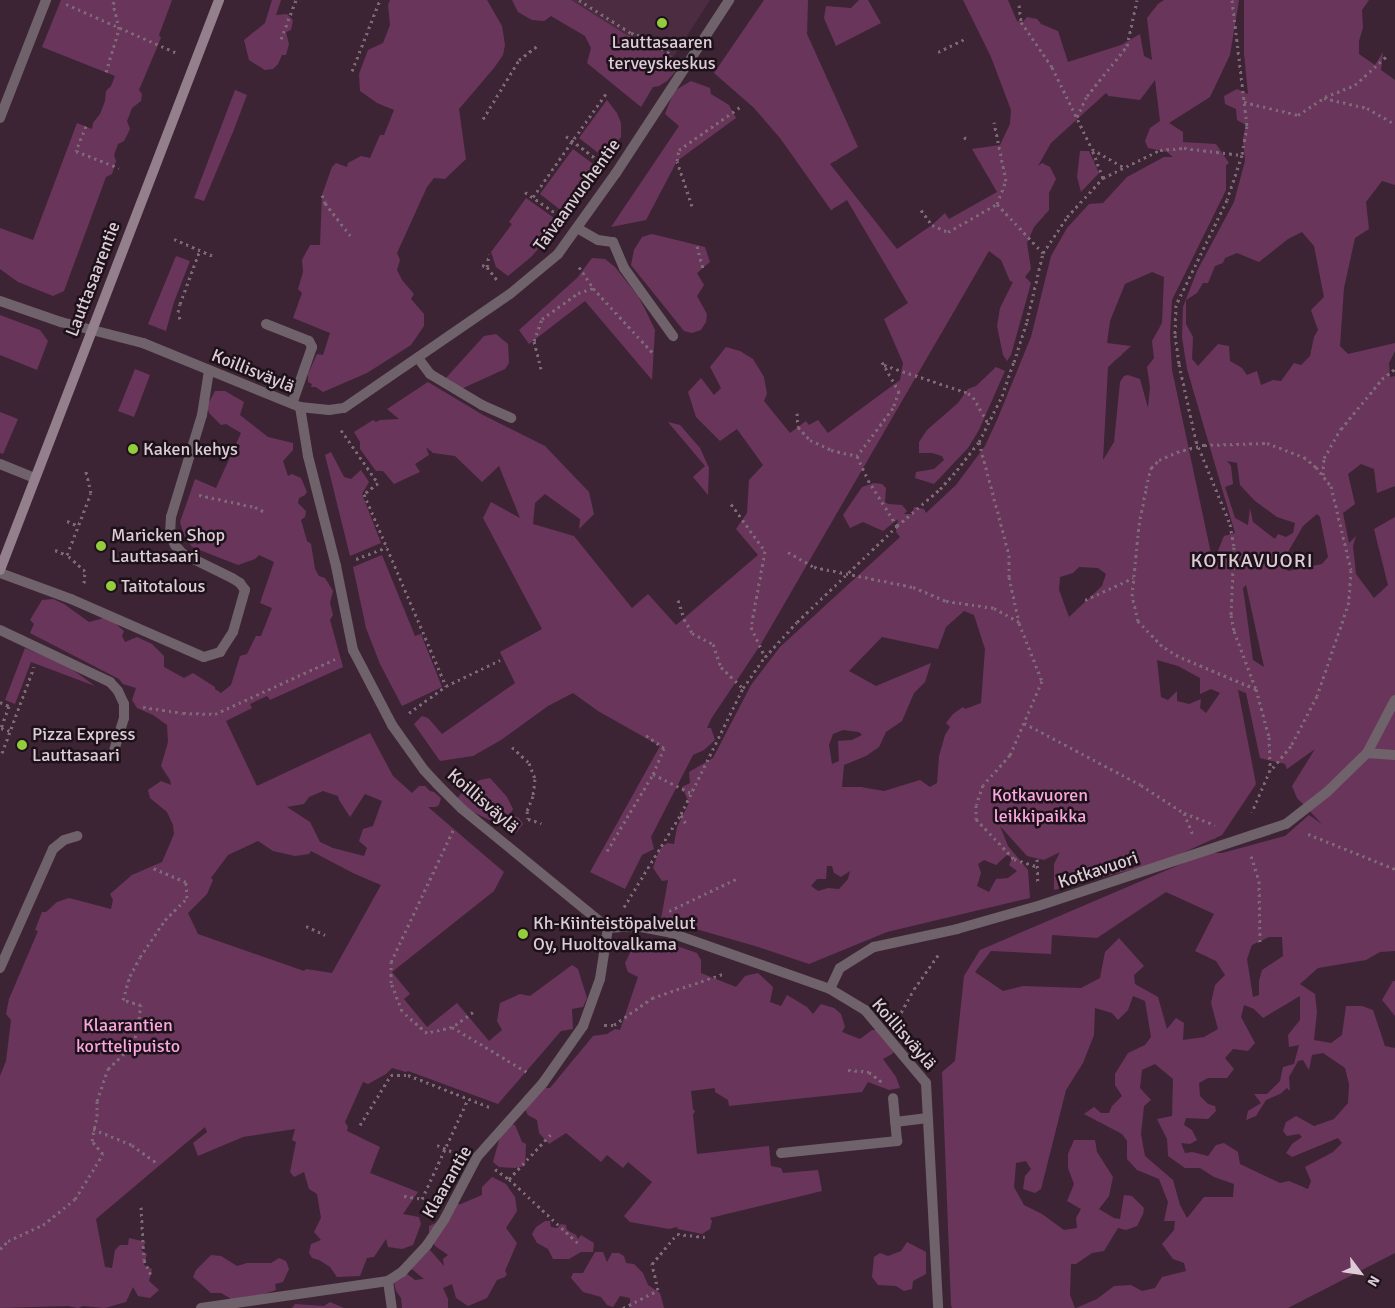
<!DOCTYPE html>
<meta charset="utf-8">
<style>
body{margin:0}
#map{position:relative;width:1395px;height:1308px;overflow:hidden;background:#3d2435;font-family:Signika,sans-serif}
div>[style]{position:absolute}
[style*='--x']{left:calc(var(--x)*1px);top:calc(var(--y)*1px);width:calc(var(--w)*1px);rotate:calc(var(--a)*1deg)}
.built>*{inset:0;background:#4b2c41}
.green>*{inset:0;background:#6a355b}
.path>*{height:3px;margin-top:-1.5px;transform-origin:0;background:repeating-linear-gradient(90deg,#7e6977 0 2.5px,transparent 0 6.5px)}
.service>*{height:10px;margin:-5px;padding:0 5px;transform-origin:5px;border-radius:5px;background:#6f626a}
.minor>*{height:10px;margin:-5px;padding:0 5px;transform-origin:5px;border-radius:5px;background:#6f626a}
.secondary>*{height:10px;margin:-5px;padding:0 5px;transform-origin:5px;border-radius:5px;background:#947f8c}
.dots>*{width:14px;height:14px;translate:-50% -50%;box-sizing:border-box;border:2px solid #1d1219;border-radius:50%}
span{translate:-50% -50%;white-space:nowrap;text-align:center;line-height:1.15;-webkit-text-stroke:5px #1d1219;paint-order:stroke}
.poi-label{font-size:18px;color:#ddccd7}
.left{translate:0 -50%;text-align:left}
.street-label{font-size:18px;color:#ddccd7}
.park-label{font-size:18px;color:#faa6e0}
.quarter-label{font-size:20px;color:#ddccd7;letter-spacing:1px}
.north{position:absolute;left:1335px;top:1248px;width:50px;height:50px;-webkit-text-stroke:4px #1d1219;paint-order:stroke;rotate:121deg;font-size:14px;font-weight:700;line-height:20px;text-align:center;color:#ddccd7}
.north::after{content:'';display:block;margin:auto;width:18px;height:22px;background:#ddccd7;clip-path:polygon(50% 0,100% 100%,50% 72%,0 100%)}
</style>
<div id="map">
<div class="built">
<div style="clip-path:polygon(543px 0,710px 0,656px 84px)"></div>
</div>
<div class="green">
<div style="clip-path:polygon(61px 0,172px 0,159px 35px,161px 38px,139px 90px,142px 94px,141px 101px,132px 108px,127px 121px,130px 129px,124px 141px,118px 144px,114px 155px,116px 161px,112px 174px,106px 177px,64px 291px,53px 296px,18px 282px,0 269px,0 228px,33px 240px,77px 123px,92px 129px,93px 123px,100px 114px,105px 101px,106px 91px,111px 86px,115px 76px,42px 47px)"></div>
<div style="clip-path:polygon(272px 0,281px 0,276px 15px,287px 14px,293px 20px,291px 30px,286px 32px,289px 44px,286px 55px,282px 55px,278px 64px,273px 69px,265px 70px,249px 60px,244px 40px,265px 23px)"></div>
<div style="clip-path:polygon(390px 0,487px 0,502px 26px,505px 45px,503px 55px,494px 68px,459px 109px,466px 159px,445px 179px,434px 178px,427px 187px,397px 253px,400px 260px,397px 270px,402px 280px,414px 294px,411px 299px,424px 314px,424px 326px,411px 345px,367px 373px,323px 392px,316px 387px,311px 387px,312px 384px,308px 382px,308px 374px,317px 354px,323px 355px,330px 333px,293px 318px,302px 293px,298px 289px,303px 272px,302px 260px,310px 245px,320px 245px,322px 195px,332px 167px,336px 163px,347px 167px,348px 163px,361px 156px,370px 158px,380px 135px,384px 135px,394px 110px,377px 103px,360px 91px,359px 74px,368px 50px,383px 43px,390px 25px,388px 5px)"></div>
<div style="clip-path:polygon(512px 0,571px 0,625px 34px,672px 56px,670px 60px,675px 72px,667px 81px,659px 86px,653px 87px,641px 107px,587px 63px,591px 48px,585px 36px,551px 16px,544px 21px,532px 20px,518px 12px)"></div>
<div style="clip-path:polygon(evenodd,764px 0,808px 0,807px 34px,858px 147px,830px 164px,897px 249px,932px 225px,945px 213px,949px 219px,997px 192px,972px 149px,1000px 145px,1010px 124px,1011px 110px,991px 57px,963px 0,1008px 0,1017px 21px,1023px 22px,1027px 17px,1037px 19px,1041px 24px,1058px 31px,1068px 62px,1121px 45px,1140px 34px,1144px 56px,1152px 60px,1147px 18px,1158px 4px,1164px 0,1239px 0,1230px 55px,1210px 97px,1169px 123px,1183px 132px,1183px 142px,1216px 144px,1229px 163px,1226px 165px,1226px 190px,1172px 300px,1170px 335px,1172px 370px,1213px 563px,1224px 536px,1235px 533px,1187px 369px,1182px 337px,1183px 307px,1197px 271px,1234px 202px,1245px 161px,1243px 139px,1246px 125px,1237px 120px,1236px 109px,1225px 104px,1224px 96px,1237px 89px,1248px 94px,1244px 54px,1244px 0,1369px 0,1362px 10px,1363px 28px,1359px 41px,1359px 54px,1375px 65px,1383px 52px,1381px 70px,1395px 80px,1395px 185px,1382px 181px,1366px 202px,1369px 229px,1355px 238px,1344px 288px,1340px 346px,1348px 354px,1395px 343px,1395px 351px,1389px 363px,1390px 377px,1395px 376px,1395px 486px,1377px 493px,1374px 469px,1361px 464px,1348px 474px,1355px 504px,1343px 513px,1349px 543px,1356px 536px,1353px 546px,1356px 574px,1374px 598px,1388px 585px,1374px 529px,1395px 517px,1395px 951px,1380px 952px,1366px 960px,1318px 968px,1300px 984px,1315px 994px,1317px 1012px,1314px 1040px,1331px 1043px,1342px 1035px,1346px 1006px,1362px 1006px,1373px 1010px,1385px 1046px,1395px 1048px,1395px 1253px,1288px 1308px,1076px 1308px,1097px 1299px,1114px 1286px,1131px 1285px,1142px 1291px,1155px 1288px,1162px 1277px,1186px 1271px,1184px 1263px,1173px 1259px,1162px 1244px,1174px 1230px,1175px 1221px,1164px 1221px,1168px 1202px,1159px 1179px,1137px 1170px,1127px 1159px,1127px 1141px,1122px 1134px,1084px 1114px,1094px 1107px,1101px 1113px,1109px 1113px,1112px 1106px,1122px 1096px,1115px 1085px,1115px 1074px,1128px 1053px,1145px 1045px,1151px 1037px,1145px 1001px,1133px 996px,1128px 1010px,1118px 1020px,1112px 1013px,1095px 1008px,1094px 1035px,1083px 1063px,1066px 1090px,1041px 1189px,1035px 1193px,1023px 1189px,1025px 1176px,1031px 1169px,1026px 1161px,1016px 1163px,1014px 1187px,1024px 1205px,1042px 1214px,1064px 1230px,1077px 1228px,1076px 1218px,1081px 1209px,1067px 1201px,1074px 1184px,1068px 1168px,1068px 1154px,1074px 1140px,1095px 1140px,1097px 1152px,1113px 1177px,1109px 1196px,1099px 1209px,1114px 1218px,1120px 1219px,1124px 1195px,1132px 1196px,1144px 1208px,1143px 1214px,1137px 1226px,1126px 1230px,1118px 1228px,1104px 1251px,1092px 1253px,1076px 1264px,1071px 1264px,1070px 1295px,1075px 1308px,952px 1308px,951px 1305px,942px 1072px,955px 1061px,964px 976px,980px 950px,1207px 853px,1222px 853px,1285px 836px,1309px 815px,1322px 824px,1297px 798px,1292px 786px,1315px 749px,1287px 769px,1285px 764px,1260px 758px,1246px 693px,1238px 690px,1256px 784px,1222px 835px,1165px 861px,1054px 890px,1054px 864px,1060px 852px,1044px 860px,1027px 856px,1000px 826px,1008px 846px,1028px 870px,1030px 898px,887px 932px,809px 964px,755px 946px,661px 919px,668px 880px,662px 881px,653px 868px,659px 850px,667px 843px,674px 844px,677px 827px,689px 803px,682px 787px,690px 783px,689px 772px,713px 758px,751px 685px,780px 647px,900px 537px,896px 532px,898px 519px,883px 531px,863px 522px,850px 528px,843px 515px,862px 487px,874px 483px,882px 484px,886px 488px,885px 502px,888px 504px,902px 505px,907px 511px,904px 514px,912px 514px,914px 507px,924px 509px,926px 513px,956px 485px,985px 446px,997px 420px,1031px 337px,1051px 256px,1067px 228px,1089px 204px,1103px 203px,1127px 177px,1164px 157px,1173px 157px,1167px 152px,1148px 148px,1145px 141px,1150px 128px,1160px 121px,1155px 80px,1140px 100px,1109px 96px,1106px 93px,1051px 143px,1038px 166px,1042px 163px,1050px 167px,1056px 179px,1049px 193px,1049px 210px,1034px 227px,1027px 243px,1031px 269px,1025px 277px,1031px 283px,1011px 355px,1007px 361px,1003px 355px,997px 326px,1000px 308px,1013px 282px,1010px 281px,1001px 260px,989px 251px,761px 644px,711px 719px,707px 728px,711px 728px,715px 740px,704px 750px,693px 755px,651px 837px,654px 849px,642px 855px,625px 889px,590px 872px,660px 746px,598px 711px,573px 693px,548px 706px,501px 740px,473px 756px,440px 761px,414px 724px,422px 716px,428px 718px,442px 734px,515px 683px,500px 652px,542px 629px,483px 518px,491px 502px,520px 518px,499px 466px,482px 482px,455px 456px,433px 453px,426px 447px,429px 455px,415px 464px,420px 472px,394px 484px,383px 471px,376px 471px,360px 449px,360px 442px,354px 432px,373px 420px,376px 422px,380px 420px,399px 419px,387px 409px,428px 382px,483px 415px,545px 446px,589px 492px,594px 514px,579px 529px,580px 519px,545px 494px,535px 503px,533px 524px,574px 536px,632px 608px,648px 594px,676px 625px,758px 555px,736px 529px,747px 513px,749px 480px,763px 465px,737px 429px,720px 441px,696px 417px,688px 392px,701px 378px,714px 395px,721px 388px,710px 367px,726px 347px,740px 351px,753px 359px,764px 377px,767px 394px,764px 401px,790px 433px,806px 421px,809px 425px,818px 420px,828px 433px,900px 380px,903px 363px,884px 319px,908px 303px,857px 217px,847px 200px,831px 210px,780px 138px,754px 108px,714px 73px,764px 0,1302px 232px,1314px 246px,1324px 297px,1311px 310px,1318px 330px,1314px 337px,1310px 356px,1301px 365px,1294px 363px,1281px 381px,1273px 380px,1261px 385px,1257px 371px,1247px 375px,1242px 368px,1230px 361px,1229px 346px,1218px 344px,1198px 366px,1192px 359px,1193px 337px,1186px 324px,1186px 300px,1197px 293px,1203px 283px,1208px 283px,1215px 266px,1223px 263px,1225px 258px,1237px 253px,1259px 262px,1288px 239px,1302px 232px,764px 0,1152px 272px,1164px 277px,1162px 323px,1152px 341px,1154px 358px,1147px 367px,1150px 387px,1148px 408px,1140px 379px,1128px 375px,1124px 376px,1120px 382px,1114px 442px,1103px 460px,1108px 367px,1131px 346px,1107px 343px,1110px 321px,1125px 284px,1152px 272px,764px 0,1227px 461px,1237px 463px,1240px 485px,1255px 501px,1277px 517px,1295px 523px,1293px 533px,1286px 537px,1278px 534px,1275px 539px,1253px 522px,1250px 508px,1248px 525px,1235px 518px,1225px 487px,1233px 484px,1231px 466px,1227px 461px,764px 0,1317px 514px,1320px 517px,1328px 557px,1322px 564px,1288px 571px,1285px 564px,1288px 552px,1303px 526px,1317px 514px,764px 0,1079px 567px,1098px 568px,1106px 574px,1102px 586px,1069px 617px,1059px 590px,1060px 577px,1073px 573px,1079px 567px,764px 0,1246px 585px,1264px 667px,1253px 660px,1243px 588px,1246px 585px,764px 0,964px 611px,974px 615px,985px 649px,981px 703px,965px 709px,963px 707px,953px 714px,946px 723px,950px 727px,945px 735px,939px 756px,937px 783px,930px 787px,920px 780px,884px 791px,861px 787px,842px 787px,844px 765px,866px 756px,879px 747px,886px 732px,902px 721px,914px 693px,925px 682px,931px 663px,876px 686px,849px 671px,882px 637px,938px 649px,946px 627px,964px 611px,764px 0,1157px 660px,1178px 666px,1200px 678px,1200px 694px,1211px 689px,1220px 693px,1206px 713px,1200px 708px,1201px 699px,1189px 704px,1177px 701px,1177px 691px,1168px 700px,1161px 697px,1157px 660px,764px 0,843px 730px,859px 732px,862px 735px,852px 740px,838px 741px,839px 761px,832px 764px,829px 745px,833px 734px,843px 730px,764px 0,1007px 855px,1012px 858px,1009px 865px,1017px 871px,1008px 878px,996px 879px,989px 892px,977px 886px,981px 873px,978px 864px,984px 860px,996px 865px,1007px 855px,764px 0,827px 866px,832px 866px,834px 873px,841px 877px,850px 871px,848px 879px,839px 889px,828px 888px,818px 891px,811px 886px,817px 879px,826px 879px,827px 866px,764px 0,1166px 892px,1214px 914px,1195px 951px,1216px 961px,1225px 975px,1215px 985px,1211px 1003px,1218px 1029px,1204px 1037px,1183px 1040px,1184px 1023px,1176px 1018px,1167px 1029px,1158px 997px,1135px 984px,1134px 975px,1144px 966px,1119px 938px,1105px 952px,1100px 978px,1081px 988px,1023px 986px,1003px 991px,975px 972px,991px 951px,1051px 954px,1052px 935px,1097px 938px,1166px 892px,764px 0,1269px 937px,1282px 937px,1283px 956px,1262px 970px,1259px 981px,1259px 995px,1253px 997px,1247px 959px,1252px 945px,1269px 937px,764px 0,1300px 996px,1300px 1020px,1288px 1035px,1289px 1047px,1299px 1045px,1294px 1064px,1283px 1067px,1280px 1081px,1267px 1094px,1254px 1094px,1261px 1103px,1248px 1111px,1246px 1120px,1256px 1116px,1266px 1100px,1280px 1094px,1287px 1088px,1290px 1091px,1289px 1077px,1298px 1061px,1303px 1060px,1309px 1070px,1312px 1055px,1323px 1053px,1345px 1068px,1349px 1084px,1348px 1103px,1334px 1119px,1314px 1126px,1296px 1116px,1286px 1122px,1283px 1131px,1287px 1136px,1299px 1134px,1302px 1137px,1292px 1144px,1286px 1153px,1292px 1157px,1338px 1138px,1342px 1143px,1333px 1152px,1305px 1167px,1311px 1181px,1308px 1189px,1289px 1181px,1280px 1183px,1240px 1164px,1238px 1152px,1224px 1143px,1216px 1145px,1208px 1156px,1192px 1152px,1185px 1153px,1181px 1143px,1190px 1144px,1197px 1140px,1192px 1130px,1184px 1125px,1186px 1118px,1208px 1119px,1216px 1111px,1215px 1106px,1208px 1104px,1200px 1096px,1199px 1083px,1208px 1078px,1227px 1078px,1234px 1069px,1225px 1058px,1233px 1049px,1248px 1051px,1255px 1043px,1241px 1017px,1244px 1005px,1254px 1009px,1263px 1018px,1300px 996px,764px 0,1155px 1064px,1173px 1079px,1172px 1116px,1157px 1119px,1167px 1139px,1168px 1156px,1185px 1168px,1200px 1168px,1214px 1177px,1234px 1184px,1233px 1197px,1204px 1197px,1187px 1218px,1180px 1205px,1173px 1180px,1145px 1156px,1141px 1134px,1144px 1106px,1151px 1100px,1140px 1088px,1142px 1070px,1155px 1064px)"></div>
<div style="clip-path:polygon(859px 0,868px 0,881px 23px,836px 46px,824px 18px,826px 6px,851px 8px)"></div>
<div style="clip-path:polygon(691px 81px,710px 88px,711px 94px,729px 105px,736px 118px,677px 161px,646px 220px,611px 227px,679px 126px,665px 114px,674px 91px)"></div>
<div style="clip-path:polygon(235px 90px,247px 95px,233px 132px,204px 201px,194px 198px)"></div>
<div style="clip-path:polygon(607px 100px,617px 113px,621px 123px,621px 137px,606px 159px,579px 138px)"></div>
<div style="clip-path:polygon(573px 149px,600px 169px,567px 215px,540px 194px)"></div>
<div style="clip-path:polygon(1080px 151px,1089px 151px,1099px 173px,1081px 192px,1077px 177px)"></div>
<div style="clip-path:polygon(526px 198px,561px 223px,531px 257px,508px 276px,496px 267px,491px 252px,512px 224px,509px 222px)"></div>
<div style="clip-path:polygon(652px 234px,705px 247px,710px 262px,697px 273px,704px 285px,697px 296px,707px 314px,706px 322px,701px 330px,692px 333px,684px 331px,631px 265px,634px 250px,642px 237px)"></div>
<div style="clip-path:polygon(176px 256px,190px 261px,174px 302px,166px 331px,148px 324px)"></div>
<div style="clip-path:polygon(592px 258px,605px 259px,615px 267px,638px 296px,645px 309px,655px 330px,652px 380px,585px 301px,529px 344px,519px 330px,577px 278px)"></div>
<div style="clip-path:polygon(0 315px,40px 330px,48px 341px,37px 370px,0 355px)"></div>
<div style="clip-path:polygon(496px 334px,508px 344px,509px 363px,505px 369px,461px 389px,445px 379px,484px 336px)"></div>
<div style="clip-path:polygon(996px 367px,1005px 371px,979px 430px,968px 448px,934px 484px,915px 478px,916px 472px,934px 469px,944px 460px,942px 456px,932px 453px,919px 453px,919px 442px,927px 430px,958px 403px,968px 389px,976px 386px)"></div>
<div style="clip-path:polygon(135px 369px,150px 375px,134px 417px,118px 411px)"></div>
<div style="clip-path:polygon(evenodd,215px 391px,225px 391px,244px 402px,240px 415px,268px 437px,293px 443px,293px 450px,283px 461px,288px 476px,292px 474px,301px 478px,307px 492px,305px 495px,299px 498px,298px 503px,306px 511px,305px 517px,301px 520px,307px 541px,311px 544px,315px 569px,319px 576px,325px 578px,333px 591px,330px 603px,333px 615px,330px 620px,343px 667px,270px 700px,267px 696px,250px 704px,252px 708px,226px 721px,257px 786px,370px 733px,393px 776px,412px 793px,419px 786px,425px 786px,430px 791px,434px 792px,441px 798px,439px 805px,436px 807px,428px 807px,504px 872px,494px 891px,392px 972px,410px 994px,404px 999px,427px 1027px,457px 1003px,489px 1041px,502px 1030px,497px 1021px,500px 1003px,520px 994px,530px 996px,572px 965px,578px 969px,587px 998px,583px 1007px,572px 1009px,573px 1029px,561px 1031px,498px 1104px,408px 1071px,406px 1072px,392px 1068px,386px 1074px,368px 1084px,363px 1082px,345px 1122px,348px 1127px,347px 1131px,380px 1147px,370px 1173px,418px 1192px,403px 1214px,419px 1217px,421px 1224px,413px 1245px,402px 1249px,388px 1247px,386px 1239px,374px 1257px,367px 1258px,360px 1276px,337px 1277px,330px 1267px,319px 1260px,312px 1258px,309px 1253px,311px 1244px,321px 1240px,314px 1232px,321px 1218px,317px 1194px,309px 1189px,304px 1172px,294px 1177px,290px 1172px,296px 1142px,292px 1140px,295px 1129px,243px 1137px,198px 1156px,193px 1143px,207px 1132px,205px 1127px,96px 1219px,105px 1267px,112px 1268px,115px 1250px,120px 1245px,128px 1245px,129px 1238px,146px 1242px,141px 1250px,147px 1254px,144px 1265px,152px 1269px,149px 1281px,159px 1290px,150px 1298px,138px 1296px,133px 1287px,126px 1302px,105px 1308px,83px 1306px,78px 1308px,68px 1306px,0 1308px,0 1076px,6px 1061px,11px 1020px,6px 1014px,9px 999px,38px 931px,35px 930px,42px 912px,46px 912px,57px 902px,69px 898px,111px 909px,113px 900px,110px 894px,132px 875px,162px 862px,174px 834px,173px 825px,167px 812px,150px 798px,148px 790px,161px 781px,171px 785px,170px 780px,161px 766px,168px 742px,167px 725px,153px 715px,137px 708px,132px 700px,136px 688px,123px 684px,119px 679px,30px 633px,34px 624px,30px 620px,42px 600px,53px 599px,64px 604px,89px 622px,108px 617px,124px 631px,122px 636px,125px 642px,137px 637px,152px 644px,164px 656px,164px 667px,184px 678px,193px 673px,215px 687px,215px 689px,221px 693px,231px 685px,240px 656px,247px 654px,256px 636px,261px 636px,272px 608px,260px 603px,274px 562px,259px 555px,255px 559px,238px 565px,192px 547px,184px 535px,180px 522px,195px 479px,216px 488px,241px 433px,226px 424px,221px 425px,209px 413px,207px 406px,215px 391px,323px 791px,338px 796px,339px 800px,350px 817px,365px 794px,382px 801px,373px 826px,363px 829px,359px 841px,367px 848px,364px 856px,333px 848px,320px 842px,310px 822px,287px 807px,304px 804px,309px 797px,323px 791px,215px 391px,258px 841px,273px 851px,295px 856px,309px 854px,311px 851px,355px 874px,381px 885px,332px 973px,306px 969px,304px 971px,198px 934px,188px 913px,207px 894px,213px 880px,211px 878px,228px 855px,258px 841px)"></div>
<div style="clip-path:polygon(0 412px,18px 419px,3px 454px,0 453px)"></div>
<div style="clip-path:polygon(668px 422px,680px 425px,700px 448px,709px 468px,708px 495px,693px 477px,705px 466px)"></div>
<div style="clip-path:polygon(331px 452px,344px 477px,351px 479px,361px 470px,369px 482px,362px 494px,381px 543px,350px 556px,325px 455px)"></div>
<div style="clip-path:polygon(382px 555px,415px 636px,421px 634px,442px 687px,402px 706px,380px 664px,366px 628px,353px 567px)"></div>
<div style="clip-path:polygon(25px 648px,69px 667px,95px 686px,31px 662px,15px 704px,5px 700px)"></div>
<div style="clip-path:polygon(490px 778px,507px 797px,513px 809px,510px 814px,519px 818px,523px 824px,516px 833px,469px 810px,457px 799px,465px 788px,480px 780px)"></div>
<div style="clip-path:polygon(637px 939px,662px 945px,666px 952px,677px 946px,697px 953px,701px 960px,701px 973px,736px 987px,745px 976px,758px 973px,773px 987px,770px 1002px,781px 1006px,787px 995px,807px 1007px,813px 1014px,821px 1004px,834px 1008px,841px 1014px,845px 1027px,842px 1032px,860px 1039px,872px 1030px,885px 1030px,899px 1046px,892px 1054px,883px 1059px,896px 1077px,900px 1088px,889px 1090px,868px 1082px,862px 1092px,729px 1106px,728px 1100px,715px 1092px,715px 1088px,691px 1091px,693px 1109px,695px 1111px,693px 1115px,697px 1154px,769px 1146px,771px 1166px,781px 1168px,783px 1173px,818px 1170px,822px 1191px,710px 1218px,712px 1221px,710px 1229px,702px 1234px,678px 1229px,677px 1227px,669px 1229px,630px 1222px,624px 1216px,652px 1182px,628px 1162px,623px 1168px,607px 1155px,601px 1162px,566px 1133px,549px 1144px,539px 1133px,537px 1120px,528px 1115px,522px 1104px,533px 1088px,550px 1088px,593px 1036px,607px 1034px,615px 1029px,620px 1030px,638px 977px,628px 972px,625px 963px)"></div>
<div style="clip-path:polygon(1393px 981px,1395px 981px,1395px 1016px,1382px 1000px)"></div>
<div style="clip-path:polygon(509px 1124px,515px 1125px,522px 1142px,526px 1144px,525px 1166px,515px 1168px,499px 1167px,493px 1162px,499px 1140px)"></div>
<div style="clip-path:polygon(492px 1177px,506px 1184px,515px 1197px,517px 1211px,506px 1228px,517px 1243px,505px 1271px,507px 1274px,505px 1277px,497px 1280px,487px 1298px,468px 1306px,456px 1298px,452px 1284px,443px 1288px,448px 1299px,448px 1308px,402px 1308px,401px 1298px,396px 1291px,394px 1283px,406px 1273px,415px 1280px,424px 1279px,413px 1270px,408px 1268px,408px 1258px,421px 1247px,430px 1250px,444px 1266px,443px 1259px,448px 1255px,435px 1246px,429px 1234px,429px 1226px,440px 1221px,450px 1205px,461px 1204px,482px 1195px,482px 1187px)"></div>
<div style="clip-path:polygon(545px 1221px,550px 1221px,551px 1227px,557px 1228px,561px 1224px,566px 1225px,567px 1230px,576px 1235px,578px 1239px,581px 1235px,594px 1243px,593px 1252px,581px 1252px,569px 1259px,553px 1259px,548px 1249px,537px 1243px,532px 1234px,536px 1227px)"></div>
<div style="clip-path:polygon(907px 1242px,926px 1252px,926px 1274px,913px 1281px,912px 1289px,904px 1291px,896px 1286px,878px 1285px,872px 1277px,874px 1257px,880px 1253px,888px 1256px,901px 1251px)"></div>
<div style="clip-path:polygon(595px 1252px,603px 1252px,607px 1262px,612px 1253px,619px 1253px,624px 1256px,626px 1263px,634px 1264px,643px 1273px,648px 1285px,660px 1293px,664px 1308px,630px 1308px,630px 1298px,620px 1296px,613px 1307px,607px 1305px,601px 1297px,583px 1292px,571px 1278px,573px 1273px,583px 1273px)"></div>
<div style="clip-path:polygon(211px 1255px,221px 1256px,237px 1266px,247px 1263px,271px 1263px,279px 1258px,286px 1261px,289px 1269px,283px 1282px,275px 1284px,276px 1290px,258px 1296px,233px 1300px,221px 1293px,211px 1293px,193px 1277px,196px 1270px)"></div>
<div style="clip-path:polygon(330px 1302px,344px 1308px,292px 1308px,295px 1304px,324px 1306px)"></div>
</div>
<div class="path">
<div style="--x:579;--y:0;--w:62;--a:32.4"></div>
<div style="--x:631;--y:33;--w:8;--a:14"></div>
<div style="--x:639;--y:35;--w:37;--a:31"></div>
<div style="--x:1232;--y:0;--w:127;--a:83.2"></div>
<div style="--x:1247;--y:126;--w:29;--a:100"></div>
<div style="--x:1242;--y:155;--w:47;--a:108.4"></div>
<div style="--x:1227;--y:200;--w:117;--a:115.9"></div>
<div style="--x:1176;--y:305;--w:30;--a:92"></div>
<div style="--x:1175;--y:335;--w:29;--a:82"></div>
<div style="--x:1179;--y:364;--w:79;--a:77.6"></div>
<div style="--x:1196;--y:441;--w:90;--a:67.7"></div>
<div style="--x:1230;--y:524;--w:23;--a:80"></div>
<div style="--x:1234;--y:547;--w:68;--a:92.5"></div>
<div style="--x:1231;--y:615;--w:16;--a:79"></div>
<div style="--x:1234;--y:631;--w:62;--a:69.2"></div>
<div style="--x:1256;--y:689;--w:50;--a:74.8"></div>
<div style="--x:1269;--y:737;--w:33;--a:88"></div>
<div style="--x:1270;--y:770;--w:46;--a:113.2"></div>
<div style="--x:66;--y:4;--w:121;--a:23.8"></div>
<div style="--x:1019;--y:5;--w:17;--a:83"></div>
<div style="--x:1021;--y:22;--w:55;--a:55.4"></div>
<div style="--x:1052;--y:67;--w:91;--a:64"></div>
<div style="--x:281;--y:39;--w:42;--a:-69"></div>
<div style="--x:938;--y:52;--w:30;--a:-26"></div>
<div style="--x:352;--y:71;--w:76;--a:-68.5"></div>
<div style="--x:106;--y:72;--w:45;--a:-73.2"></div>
<div style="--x:119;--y:29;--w:26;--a:-103"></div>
<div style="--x:113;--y:4;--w:4;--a:-63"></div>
<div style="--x:1325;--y:97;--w:32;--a:-22"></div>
<div style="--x:1355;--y:85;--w:45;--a:-42.3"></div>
<div style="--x:1244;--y:102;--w:56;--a:13.5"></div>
<div style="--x:1298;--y:115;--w:31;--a:-33"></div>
<div style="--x:1324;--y:98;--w:44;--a:13.1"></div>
<div style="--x:1367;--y:108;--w:32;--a:30"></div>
<div style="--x:1077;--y:117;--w:23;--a:-65"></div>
<div style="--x:1087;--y:96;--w:64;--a:-51.3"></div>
<div style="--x:1127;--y:46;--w:47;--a:-77.7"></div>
<div style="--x:483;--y:119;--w:69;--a:-58.6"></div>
<div style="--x:519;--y:60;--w:24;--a:-38"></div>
<div style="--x:86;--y:126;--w:27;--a:112"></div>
<div style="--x:76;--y:151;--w:46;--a:21.6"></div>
<div style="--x:566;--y:136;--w:41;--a:37.1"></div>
<div style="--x:964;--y:137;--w:5;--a:37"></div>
<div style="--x:1103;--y:178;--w:31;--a:-111"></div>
<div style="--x:1092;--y:149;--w:36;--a:30"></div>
<div style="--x:525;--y:192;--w:42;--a:34.4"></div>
<div style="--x:322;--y:195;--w:9;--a:69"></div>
<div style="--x:325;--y:203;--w:41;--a:52"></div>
<div style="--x:533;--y:197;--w:128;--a:-54.8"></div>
<div style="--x:997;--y:204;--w:67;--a:46.8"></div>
<div style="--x:692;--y:206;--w:47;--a:-108.4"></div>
<div style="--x:677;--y:161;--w:11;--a:-80"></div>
<div style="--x:679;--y:150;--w:75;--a:-35.2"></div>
<div style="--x:921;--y:210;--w:19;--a:54"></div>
<div style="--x:932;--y:225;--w:17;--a:24"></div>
<div style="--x:948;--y:232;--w:56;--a:-29.7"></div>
<div style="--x:997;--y:204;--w:25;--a:-69"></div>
<div style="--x:1006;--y:181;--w:60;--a:-101.5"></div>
<div style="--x:174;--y:239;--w:43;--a:23.6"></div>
<div style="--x:697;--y:246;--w:23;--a:75"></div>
<div style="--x:482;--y:265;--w:5;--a:22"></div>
<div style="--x:487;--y:267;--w:16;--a:52"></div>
<div style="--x:487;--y:267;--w:13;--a:-81"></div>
<div style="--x:579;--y:267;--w:25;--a:56"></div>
<div style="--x:180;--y:319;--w:7;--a:-106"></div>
<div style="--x:178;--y:312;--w:8;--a:-76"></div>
<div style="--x:180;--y:304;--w:58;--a:-69.7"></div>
<div style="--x:882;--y:362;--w:34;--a:60"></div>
<div style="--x:899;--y:391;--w:18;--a:109"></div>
<div style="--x:893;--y:408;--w:60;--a:126.9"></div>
<div style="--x:857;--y:456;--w:26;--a:65"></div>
<div style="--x:868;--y:480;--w:54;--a:57.8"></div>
<div style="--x:884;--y:365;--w:89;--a:18.4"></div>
<div style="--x:968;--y:393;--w:6;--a:39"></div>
<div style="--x:973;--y:397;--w:30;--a:60"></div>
<div style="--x:541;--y:369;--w:29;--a:-104"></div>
<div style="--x:534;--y:341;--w:23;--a:-70"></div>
<div style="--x:542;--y:319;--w:44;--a:-35.8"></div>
<div style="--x:578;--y:293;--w:16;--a:-18"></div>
<div style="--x:593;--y:288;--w:90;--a:47.3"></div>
<div style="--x:797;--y:413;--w:14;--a:86"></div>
<div style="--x:798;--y:427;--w:18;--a:47"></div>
<div style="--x:810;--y:440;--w:23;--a:25"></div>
<div style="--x:831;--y:450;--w:27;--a:13"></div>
<div style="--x:341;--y:430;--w:65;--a:55.1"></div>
<div style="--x:378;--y:483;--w:18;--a:142"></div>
<div style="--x:364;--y:494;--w:209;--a:66.9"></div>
<div style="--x:979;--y:442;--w:117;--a:75.1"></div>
<div style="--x:1009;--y:555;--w:22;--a:90"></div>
<div style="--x:1009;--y:577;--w:47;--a:77.7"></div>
<div style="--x:1019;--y:623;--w:62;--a:68.4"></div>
<div style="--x:1042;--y:681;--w:81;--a:113.4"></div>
<div style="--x:1010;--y:755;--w:40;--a:132"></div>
<div style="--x:983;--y:785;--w:21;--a:109"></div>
<div style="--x:976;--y:805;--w:14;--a:90"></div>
<div style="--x:976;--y:819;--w:55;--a:46.5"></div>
<div style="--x:1014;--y:859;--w:25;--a:18"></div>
<div style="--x:1323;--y:475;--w:17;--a:-87"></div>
<div style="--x:1324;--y:458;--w:34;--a:-60"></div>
<div style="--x:1341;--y:429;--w:65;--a:-50.6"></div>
<div style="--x:1382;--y:379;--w:16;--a:-38"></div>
<div style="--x:199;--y:495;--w:57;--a:12.1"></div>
<div style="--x:255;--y:507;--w:11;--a:27"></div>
<div style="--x:731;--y:504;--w:58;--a:54.1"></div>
<div style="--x:765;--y:551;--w:77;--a:100.4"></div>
<div style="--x:751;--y:627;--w:33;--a:65"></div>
<div style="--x:67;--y:521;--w:13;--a:23"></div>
<div style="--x:55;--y:550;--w:13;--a:23"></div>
<div style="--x:788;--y:552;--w:30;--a:30"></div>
<div style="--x:814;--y:567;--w:101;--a:11.4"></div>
<div style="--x:913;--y:587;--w:36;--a:23"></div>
<div style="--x:946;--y:601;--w:49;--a:8.3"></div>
<div style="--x:994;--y:608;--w:29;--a:29"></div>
<div style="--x:356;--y:559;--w:33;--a:-21"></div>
<div style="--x:84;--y:583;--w:12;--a:-85"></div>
<div style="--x:85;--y:571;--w:24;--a:-138"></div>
<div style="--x:67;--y:555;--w:66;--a:-68.8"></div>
<div style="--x:91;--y:493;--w:23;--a:-103"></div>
<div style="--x:678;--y:600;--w:20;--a:72"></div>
<div style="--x:684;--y:619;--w:16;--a:60"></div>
<div style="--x:692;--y:633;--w:24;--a:28"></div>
<div style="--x:713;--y:644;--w:24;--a:71"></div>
<div style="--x:721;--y:667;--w:30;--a:44"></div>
<div style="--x:1085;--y:600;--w:53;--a:-24.6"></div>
<div style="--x:1256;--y:689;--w:85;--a:-157.1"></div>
<div style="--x:1178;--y:656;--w:19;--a:-148"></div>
<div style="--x:1162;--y:646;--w:35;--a:-134"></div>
<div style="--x:1138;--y:621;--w:26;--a:-103"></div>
<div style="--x:1132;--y:596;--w:71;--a:-84.4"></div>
<div style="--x:1139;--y:525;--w:38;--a:-79"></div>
<div style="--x:1146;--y:488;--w:21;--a:-76"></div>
<div style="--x:1151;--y:468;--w:11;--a:-45"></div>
<div style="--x:1159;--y:460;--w:20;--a:-24"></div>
<div style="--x:1177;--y:452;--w:28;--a:-15"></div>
<div style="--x:1204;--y:445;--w:63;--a:-1.8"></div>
<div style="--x:1267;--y:443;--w:40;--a:21"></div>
<div style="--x:1304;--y:457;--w:16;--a:40"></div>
<div style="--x:1316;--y:467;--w:24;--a:52"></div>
<div style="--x:1331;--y:486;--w:86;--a:76.6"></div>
<div style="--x:1351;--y:570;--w:32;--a:94"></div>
<div style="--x:1349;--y:602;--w:99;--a:108.8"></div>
<div style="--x:1317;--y:696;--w:56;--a:117.5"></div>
<div style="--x:1291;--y:746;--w:31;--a:130"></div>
<div style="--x:0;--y:702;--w:10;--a:24"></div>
<div style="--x:9;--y:706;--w:23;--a:110"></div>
<div style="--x:1;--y:728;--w:9;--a:18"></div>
<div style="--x:143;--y:707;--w:40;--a:8.5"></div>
<div style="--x:183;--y:713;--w:32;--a:2"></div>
<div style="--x:215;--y:714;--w:132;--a:-24.6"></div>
<div style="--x:409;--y:713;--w:46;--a:-36.1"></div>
<div style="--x:446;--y:686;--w:60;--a:-25.7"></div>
<div style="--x:1024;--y:723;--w:132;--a:27.9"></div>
<div style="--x:1141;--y:785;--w:51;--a:33.1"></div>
<div style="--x:1184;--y:813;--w:24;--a:68"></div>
<div style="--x:512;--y:747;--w:23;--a:43"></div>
<div style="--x:529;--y:763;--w:17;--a:69"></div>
<div style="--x:535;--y:779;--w:17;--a:97"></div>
<div style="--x:533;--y:796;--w:16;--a:112"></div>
<div style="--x:527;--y:811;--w:8;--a:83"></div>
<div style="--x:528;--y:819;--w:14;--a:17"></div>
<div style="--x:2;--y:753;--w:92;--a:-69.6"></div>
<div style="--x:653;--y:774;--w:42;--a:26.6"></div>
<div style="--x:1184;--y:813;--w:33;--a:21"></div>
<div style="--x:681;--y:815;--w:13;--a:61"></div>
<div style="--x:1308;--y:834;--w:94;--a:21.9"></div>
<div style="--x:607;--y:851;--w:90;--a:-59.1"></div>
<div style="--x:653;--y:774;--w:28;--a:-67"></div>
<div style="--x:664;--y:748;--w:24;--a:-145"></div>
<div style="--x:1251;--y:856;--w:26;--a:72"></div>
<div style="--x:1259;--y:881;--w:62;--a:89.1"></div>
<div style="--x:1037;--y:859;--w:24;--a:88"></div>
<div style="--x:624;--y:907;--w:109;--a:-58.5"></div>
<div style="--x:681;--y:814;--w:140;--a:-63.8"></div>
<div style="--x:743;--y:688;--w:38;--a:-55"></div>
<div style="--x:765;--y:657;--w:47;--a:-47.6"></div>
<div style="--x:797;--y:622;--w:139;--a:-43.8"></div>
<div style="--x:897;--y:526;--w:57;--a:-40.7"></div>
<div style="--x:940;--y:489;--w:25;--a:-48"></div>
<div style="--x:957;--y:470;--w:36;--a:-52"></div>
<div style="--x:979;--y:442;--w:51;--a:-63.4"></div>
<div style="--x:1002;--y:396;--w:36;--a:-71"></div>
<div style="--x:1014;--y:362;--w:43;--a:-72.4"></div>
<div style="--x:1027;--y:321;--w:70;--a:-76.8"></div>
<div style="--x:1043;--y:253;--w:43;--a:-56.3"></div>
<div style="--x:1067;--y:217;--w:53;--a:-47.3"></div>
<div style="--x:1103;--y:178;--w:64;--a:-26.2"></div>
<div style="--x:1160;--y:150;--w:24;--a:-5"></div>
<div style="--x:1184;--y:148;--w:58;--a:6.9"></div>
<div style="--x:669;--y:911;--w:74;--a:-25.5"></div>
<div style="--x:306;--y:926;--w:21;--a:25"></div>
<div style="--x:473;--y:1012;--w:26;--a:144"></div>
<div style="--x:452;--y:1027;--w:87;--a:31"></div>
<div style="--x:898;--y:1018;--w:33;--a:-61"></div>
<div style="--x:914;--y:989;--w:43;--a:-54.5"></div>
<div style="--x:604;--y:1025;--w:10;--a:0"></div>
<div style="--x:614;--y:1025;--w:47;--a:-35.4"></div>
<div style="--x:652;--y:998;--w:75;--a:-18.7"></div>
<div style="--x:452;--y:1027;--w:26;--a:167"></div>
<div style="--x:427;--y:1033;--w:33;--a:-139"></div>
<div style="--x:402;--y:1011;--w:30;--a:-111"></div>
<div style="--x:391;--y:983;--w:21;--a:-90"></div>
<div style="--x:391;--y:962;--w:148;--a:-64.8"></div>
<div style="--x:848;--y:1070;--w:21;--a:5"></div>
<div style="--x:869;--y:1072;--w:16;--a:38"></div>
<div style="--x:360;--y:1125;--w:59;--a:-58.2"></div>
<div style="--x:391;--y:1075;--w:17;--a:0"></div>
<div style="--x:408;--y:1075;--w:90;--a:21.4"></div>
<div style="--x:93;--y:1129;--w:42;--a:22.3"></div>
<div style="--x:132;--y:1145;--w:32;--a:36"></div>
<div style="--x:437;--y:1145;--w:22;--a:24"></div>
<div style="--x:495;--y:1169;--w:17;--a:36"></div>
<div style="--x:509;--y:1179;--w:96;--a:42.9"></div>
<div style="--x:509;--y:1179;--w:63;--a:-46.9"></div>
<div style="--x:404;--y:1196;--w:18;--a:9"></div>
<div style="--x:422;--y:1199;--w:110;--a:-65.3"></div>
<div style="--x:141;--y:1207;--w:53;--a:86.8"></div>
<div style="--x:144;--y:1260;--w:17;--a:65"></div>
<div style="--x:0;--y:1249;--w:11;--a:-45"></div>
<div style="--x:8;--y:1241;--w:38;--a:-25"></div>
<div style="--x:43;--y:1225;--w:41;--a:-39.1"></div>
<div style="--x:75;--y:1199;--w:53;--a:-58.1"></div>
<div style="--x:103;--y:1154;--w:17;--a:-130"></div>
<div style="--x:92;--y:1141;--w:25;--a:-79"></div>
<div style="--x:97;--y:1116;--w:15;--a:-90"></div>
<div style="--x:97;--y:1101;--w:34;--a:-71"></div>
<div style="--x:108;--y:1069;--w:36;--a:-44"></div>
<div style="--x:134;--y:1044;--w:25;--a:-79"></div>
<div style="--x:139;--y:1019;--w:14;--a:-82"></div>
<div style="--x:141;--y:1005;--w:19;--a:-164"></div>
<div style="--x:123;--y:1000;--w:25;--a:-74"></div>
<div style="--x:130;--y:976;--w:21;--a:-62"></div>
<div style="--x:140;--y:957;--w:45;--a:-56"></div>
<div style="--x:165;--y:920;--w:31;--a:-45"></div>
<div style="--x:187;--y:898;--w:16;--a:-94"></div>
<div style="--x:186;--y:882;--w:38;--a:-157"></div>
<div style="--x:623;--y:1308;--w:39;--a:-27"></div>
<div style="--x:658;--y:1290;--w:27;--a:-103"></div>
<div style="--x:652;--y:1264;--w:39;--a:-50"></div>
<div style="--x:677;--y:1234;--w:28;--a:6"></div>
</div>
<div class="service">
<div style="--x:0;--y:118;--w:127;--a:-68.7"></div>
<div style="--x:577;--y:228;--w:24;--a:30"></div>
<div style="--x:598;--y:240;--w:15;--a:8"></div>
<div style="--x:613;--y:242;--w:28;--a:67"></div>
<div style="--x:624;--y:268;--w:84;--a:54.2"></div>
<div style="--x:266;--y:324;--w:46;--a:21.6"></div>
<div style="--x:309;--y:341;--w:7;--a:63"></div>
<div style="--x:312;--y:347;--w:60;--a:109.3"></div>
<div style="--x:418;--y:358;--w:20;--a:53"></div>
<div style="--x:430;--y:374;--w:61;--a:30.8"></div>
<div style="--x:482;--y:405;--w:32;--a:24"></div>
<div style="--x:0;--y:464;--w:37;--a:22"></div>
<div style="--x:0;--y:573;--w:76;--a:20.1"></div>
<div style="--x:71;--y:599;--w:145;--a:23.6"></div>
<div style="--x:204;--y:657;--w:17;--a:-17"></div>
<div style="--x:220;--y:652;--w:24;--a:-57"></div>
<div style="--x:233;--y:632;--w:44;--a:-74.1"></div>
<div style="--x:245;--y:590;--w:9;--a:-126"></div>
<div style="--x:240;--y:583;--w:9;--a:-148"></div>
<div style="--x:232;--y:578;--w:55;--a:-153.9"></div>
<div style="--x:183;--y:554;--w:12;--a:-132"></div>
<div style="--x:175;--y:545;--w:11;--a:-117"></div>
<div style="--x:170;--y:535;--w:18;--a:-87"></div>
<div style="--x:171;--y:517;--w:107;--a:-73.1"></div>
<div style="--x:202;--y:415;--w:45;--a:-81"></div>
<div style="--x:0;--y:630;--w:122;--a:25.3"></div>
<div style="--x:110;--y:682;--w:12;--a:48"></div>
<div style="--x:118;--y:691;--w:14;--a:65"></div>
<div style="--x:124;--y:704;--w:14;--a:90"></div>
<div style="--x:124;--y:718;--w:41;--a:107.1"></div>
<div style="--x:0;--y:968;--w:130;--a:-66"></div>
<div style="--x:53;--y:849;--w:14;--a:-39"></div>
<div style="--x:64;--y:840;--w:14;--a:-17"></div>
<div style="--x:895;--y:1122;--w:33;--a:-7"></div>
<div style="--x:781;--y:1153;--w:117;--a:-5.9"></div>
<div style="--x:897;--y:1141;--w:43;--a:-95.3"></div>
</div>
<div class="minor">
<div style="--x:0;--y:301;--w:65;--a:19"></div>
<div style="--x:61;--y:322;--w:85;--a:14.4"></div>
<div style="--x:143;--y:343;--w:170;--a:22.2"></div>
<div style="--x:300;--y:407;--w:29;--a:6"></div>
<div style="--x:329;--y:410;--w:15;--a:-8"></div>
<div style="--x:344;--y:408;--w:201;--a:-34.5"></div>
<div style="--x:510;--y:294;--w:62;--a:-39.8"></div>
<div style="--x:558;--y:254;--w:100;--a:-54.4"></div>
<div style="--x:616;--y:173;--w:207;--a:-56.8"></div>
<div style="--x:300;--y:407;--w:50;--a:80.7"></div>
<div style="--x:308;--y:456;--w:114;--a:75.7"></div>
<div style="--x:336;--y:566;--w:86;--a:78.6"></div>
<div style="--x:353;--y:650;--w:85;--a:62.5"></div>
<div style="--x:392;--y:725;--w:55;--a:54.6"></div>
<div style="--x:424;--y:770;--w:19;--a:47"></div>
<div style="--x:437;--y:784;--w:35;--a:45"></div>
<div style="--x:462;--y:809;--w:188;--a:39.2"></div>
<div style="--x:608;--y:928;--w:28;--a:-4"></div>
<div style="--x:636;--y:926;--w:36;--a:11"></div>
<div style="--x:671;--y:933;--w:169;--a:19.4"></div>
<div style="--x:830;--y:989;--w:41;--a:31"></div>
<div style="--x:865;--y:1010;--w:95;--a:50.1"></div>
<div style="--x:926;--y:1083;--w:225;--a:86.9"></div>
<div style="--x:1367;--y:753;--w:28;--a:4"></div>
<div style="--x:830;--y:989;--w:23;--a:-65"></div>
<div style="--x:840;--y:968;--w:40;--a:-32"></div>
<div style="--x:874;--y:947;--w:85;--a:-12.2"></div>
<div style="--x:957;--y:929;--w:84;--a:-15.9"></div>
<div style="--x:1038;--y:906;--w:261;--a:-18.3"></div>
<div style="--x:1286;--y:824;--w:52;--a:-38"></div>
<div style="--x:1327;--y:792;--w:56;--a:-44.3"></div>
<div style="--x:1367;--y:753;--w:60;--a:-62.2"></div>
<div style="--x:388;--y:1281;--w:27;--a:82"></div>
<div style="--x:201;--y:1308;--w:189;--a:-8.2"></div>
<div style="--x:388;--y:1281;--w:17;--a:-33"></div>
<div style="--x:402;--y:1272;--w:37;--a:-47"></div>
<div style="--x:427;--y:1245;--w:32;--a:-56"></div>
<div style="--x:445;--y:1218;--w:69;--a:-62.3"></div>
<div style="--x:477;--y:1157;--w:99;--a:-48.3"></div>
<div style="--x:543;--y:1083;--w:70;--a:-54.9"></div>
<div style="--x:583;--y:1026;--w:50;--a:-70.1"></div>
<div style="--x:600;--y:979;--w:52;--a:-81.1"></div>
</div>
<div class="secondary">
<div style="--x:0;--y:570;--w:611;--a:-68.98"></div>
</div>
<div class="dots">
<div style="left:662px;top:23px;background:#93cd3e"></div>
<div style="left:133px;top:449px;background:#93cd3e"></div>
<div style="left:101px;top:546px;background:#93cd3e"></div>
<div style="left:111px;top:586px;background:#93cd3e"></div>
<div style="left:22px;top:745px;background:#93cd3e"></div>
<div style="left:523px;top:934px;background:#93cd3e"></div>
</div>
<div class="poi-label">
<span style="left:662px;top:53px">Lauttasaaren<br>terveyskeskus</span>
<span class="left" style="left:143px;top:449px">Kaken kehys</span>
<span class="left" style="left:111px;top:546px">Maricken Shop<br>Lauttasaari</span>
<span class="left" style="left:121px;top:586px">Taitotalous</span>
<span class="left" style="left:32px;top:745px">Pizza Express<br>Lauttasaari</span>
<span class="left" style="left:533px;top:934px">Kh-Kiinteistöpalvelut<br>Oy, Huoltovalkama</span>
</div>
<div class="street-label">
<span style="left:577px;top:195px;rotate:-54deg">Taivaanvuohentie</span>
<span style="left:93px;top:279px;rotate:-69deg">Lauttasaarentie</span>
<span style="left:253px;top:371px;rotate:22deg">Koillisväylä</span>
<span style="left:483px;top:801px;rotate:41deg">Koillisväylä</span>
<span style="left:1098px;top:870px;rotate:-18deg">Kotkavuori</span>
<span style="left:904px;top:1034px;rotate:49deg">Koillisväylä</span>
<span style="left:447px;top:1182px;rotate:-60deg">Klaarantie</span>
</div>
<div class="park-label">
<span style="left:1040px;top:806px">Kotkavuoren<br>leikkipaikka</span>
<span style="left:128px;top:1036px">Klaarantien<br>korttelipuisto</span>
</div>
<div class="quarter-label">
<span style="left:1252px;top:560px">KOTKAVUORI</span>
</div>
<div class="north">N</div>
</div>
